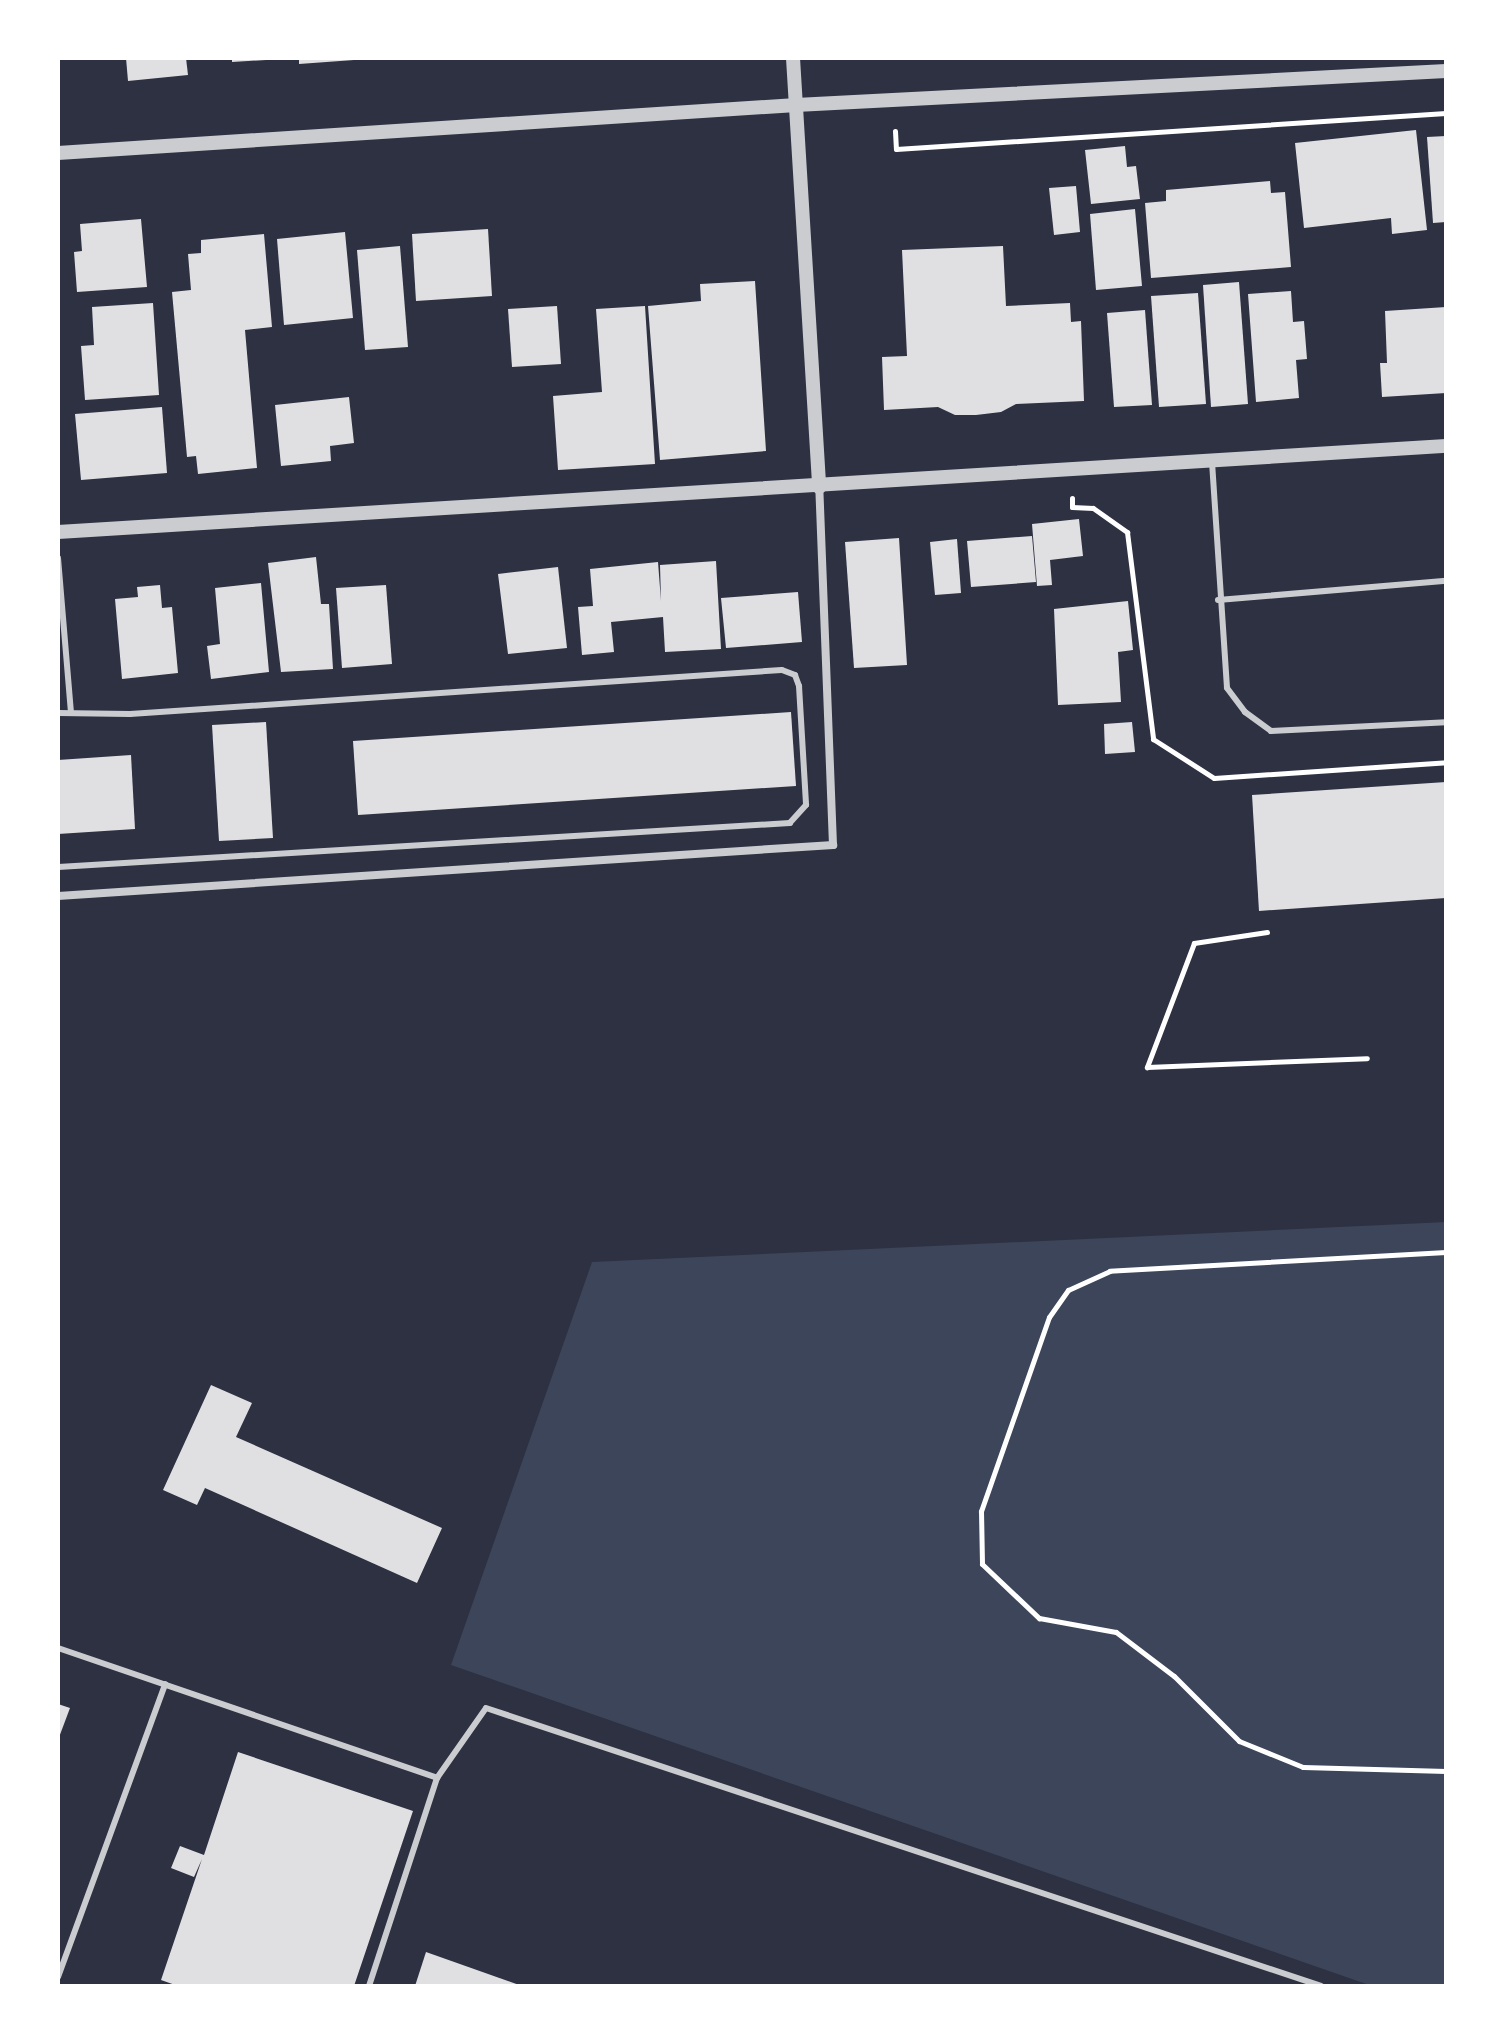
<!DOCTYPE html>
<style>
body{margin:0}
#map{position:relative;width:1504px;height:2044px;overflow:hidden;background:#2d3142;font-family:"Work Sans",sans-serif}
div>[style]{position:absolute}
[style*='--x']{left:calc(var(--x)*1px);top:calc(var(--y)*1px);width:calc(var(--w)*1px);rotate:calc(var(--a)*1deg)}
.green>*{inset:0;background:#3c4559}
.building>*{inset:0;background:#e0e0e3}
.path>*{height:5px;margin:-2.5px;padding:0 2.5px;transform-origin:2.5px;border-radius:2.5px;background:#fff}
.service>*{height:6px;margin:-3px;padding:0 3px;transform-origin:3px;border-radius:3px;background:#caccd0}
.minor>*{height:8px;margin:-4px;padding:0 4px;transform-origin:4px;border-radius:4px;background:#caccd0}
.tertiary>*{height:14px;margin:-7px;padding:0 7px;transform-origin:7px;border-radius:7px;background:#caccd0}
span{translate:-50% -50%;white-space:nowrap;text-align:center;line-height:1.15;-webkit-text-stroke:6px #fff;paint-order:stroke}
.frame{position:absolute;inset:0;border:60px solid #fff;pointer-events:none}
</style>
<div id="map">
<div class="green">
<div style="clip-path:polygon(1446px 1222px,1446px 1986px,1372px 1986px,451px 1665px,592px 1262px)"></div>
</div>
<div class="building">
<div style="clip-path:polygon(126px 58px,186px 58px,188px 75px,128px 81px)"></div>
<div style="clip-path:polygon(232px 58px,266px 58px,266px 60px,232px 62px)"></div>
<div style="clip-path:polygon(299px 58px,354px 58px,354px 60px,299px 64px)"></div>
<div style="clip-path:polygon(1416px 130px,1427px 230px,1392px 234px,1391px 218px,1304px 228px,1295px 143px)"></div>
<div style="clip-path:polygon(1446px 136px,1446px 222px,1433px 223px,1427px 137px)"></div>
<div style="clip-path:polygon(1125px 146px,1127px 167px,1136px 166px,1140px 199px,1091px 204px,1085px 150px)"></div>
<div style="clip-path:polygon(1270px 181px,1271px 193px,1285px 192px,1291px 267px,1151px 278px,1145px 203px,1166px 201px,1166px 190px)"></div>
<div style="clip-path:polygon(1076px 186px,1080px 232px,1054px 235px,1049px 188px)"></div>
<div style="clip-path:polygon(1135px 209px,1142px 286px,1096px 290px,1090px 214px)"></div>
<div style="clip-path:polygon(141px 219px,147px 287px,77px 292px,74px 252px,82px 251px,80px 224px)"></div>
<div style="clip-path:polygon(488px 229px,492px 296px,416px 301px,412px 234px)"></div>
<div style="clip-path:polygon(345px 232px,353px 318px,284px 325px,277px 239px)"></div>
<div style="clip-path:polygon(264px 234px,272px 327px,245px 330px,257px 468px,198px 474px,196px 456px,187px 457px,172px 292px,191px 290px,188px 254px,201px 253px,201px 240px)"></div>
<div style="clip-path:polygon(400px 246px,408px 347px,365px 350px,357px 250px)"></div>
<div style="clip-path:polygon(1003px 246px,1006px 306px,1070px 303px,1071px 322px,1081px 321px,1084px 401px,1016px 404px,1001px 412px,976px 415px,955px 415px,938px 407px,884px 410px,882px 357px,907px 356px,902px 250px)"></div>
<div style="clip-path:polygon(755px 281px,766px 451px,660px 460px,648px 306px,701px 301px,700px 284px)"></div>
<div style="clip-path:polygon(1239px 282px,1248px 404px,1211px 407px,1203px 285px)"></div>
<div style="clip-path:polygon(1291px 291px,1293px 322px,1304px 321px,1307px 359px,1296px 360px,1299px 398px,1256px 402px,1248px 294px)"></div>
<div style="clip-path:polygon(1198px 293px,1206px 404px,1159px 407px,1151px 296px)"></div>
<div style="clip-path:polygon(153px 303px,159px 395px,85px 400px,81px 346px,94px 345px,92px 307px)"></div>
<div style="clip-path:polygon(557px 306px,561px 364px,512px 367px,508px 309px)"></div>
<div style="clip-path:polygon(645px 306px,655px 464px,558px 470px,553px 396px,602px 392px,596px 309px)"></div>
<div style="clip-path:polygon(1446px 307px,1446px 393px,1382px 397px,1380px 363px,1387px 363px,1385px 311px)"></div>
<div style="clip-path:polygon(1145px 310px,1152px 405px,1114px 407px,1107px 313px)"></div>
<div style="clip-path:polygon(349px 397px,354px 443px,330px 446px,331px 461px,281px 466px,275px 405px)"></div>
<div style="clip-path:polygon(162px 407px,167px 473px,81px 480px,75px 414px)"></div>
<div style="clip-path:polygon(1079px 519px,1083px 556px,1050px 560px,1052px 585px,1037px 586px,1032px 524px)"></div>
<div style="clip-path:polygon(1032px 536px,1036px 582px,971px 587px,967px 541px)"></div>
<div style="clip-path:polygon(899px 538px,907px 665px,854px 668px,845px 542px)"></div>
<div style="clip-path:polygon(957px 539px,961px 593px,935px 595px,930px 542px)"></div>
<div style="clip-path:polygon(316px 557px,321px 604px,329px 604px,333px 669px,281px 672px,268px 563px)"></div>
<div style="clip-path:polygon(716px 561px,721px 649px,665px 652px,663px 617px,611px 622px,614px 652px,582px 655px,578px 607px,593px 606px,590px 569px,658px 562px,661px 601px,660px 565px)"></div>
<div style="clip-path:polygon(558px 567px,567px 648px,508px 654px,498px 574px)"></div>
<div style="clip-path:polygon(261px 583px,269px 672px,211px 679px,207px 646px,220px 644px,215px 588px)"></div>
<div style="clip-path:polygon(160px 585px,162px 608px,172px 607px,178px 673px,122px 679px,115px 599px,138px 597px,137px 587px)"></div>
<div style="clip-path:polygon(386px 585px,392px 664px,342px 668px,336px 588px)"></div>
<div style="clip-path:polygon(798px 592px,802px 642px,726px 648px,721px 598px)"></div>
<div style="clip-path:polygon(1128px 601px,1133px 650px,1118px 652px,1121px 702px,1058px 705px,1054px 609px)"></div>
<div style="clip-path:polygon(791px 712px,796px 786px,358px 815px,353px 741px)"></div>
<div style="clip-path:polygon(266px 722px,273px 838px,219px 841px,212px 725px)"></div>
<div style="clip-path:polygon(1132px 722px,1135px 752px,1105px 754px,1104px 724px)"></div>
<div style="clip-path:polygon(131px 755px,135px 829px,58px 834px,58px 760px)"></div>
<div style="clip-path:polygon(1446px 782px,1446px 898px,1259px 911px,1252px 795px)"></div>
<div style="clip-path:polygon(211px 1385px,252px 1403px,236px 1437px,442px 1528px,417px 1583px,205px 1488px,197px 1505px,163px 1490px)"></div>
<div style="clip-path:polygon(58px 1704px,70px 1708px,58px 1740px)"></div>
<div style="clip-path:polygon(238px 1752px,413px 1811px,354px 1986px,178px 1986px,161px 1980px,202px 1859px,194px 1877px,171px 1868px,180px 1846px,204px 1855px)"></div>
<div style="clip-path:polygon(426px 1952px,522px 1986px,415px 1986px)"></div>
</div>
<div class="path">
<div style="--x:895;--y:131;--w:18;--a:87"></div>
<div style="--x:896;--y:149;--w:551;--a:-3.74"></div>
<div style="--x:1072;--y:498;--w:9;--a:90"></div>
<div style="--x:1072;--y:507;--w:21;--a:3"></div>
<div style="--x:1093;--y:508;--w:42;--a:35.2"></div>
<div style="--x:1127;--y:532;--w:209;--a:82.8"></div>
<div style="--x:1153;--y:739;--w:72;--a:32.6"></div>
<div style="--x:1214;--y:778;--w:233;--a:-3.9"></div>
<div style="--x:1267;--y:932;--w:74;--a:171.4"></div>
<div style="--x:1194;--y:943;--w:133;--a:110.8"></div>
<div style="--x:1147;--y:1067;--w:220;--a:-2.3"></div>
<div style="--x:1446;--y:1252;--w:337;--a:176.8"></div>
<div style="--x:1110;--y:1271;--w:46;--a:155.7"></div>
<div style="--x:1068;--y:1290;--w:33;--a:125"></div>
<div style="--x:1049;--y:1317;--w:206;--a:109.3"></div>
<div style="--x:981;--y:1511;--w:53;--a:88.9"></div>
<div style="--x:982;--y:1564;--w:79;--a:43.5"></div>
<div style="--x:1039;--y:1618;--w:78;--a:10.3"></div>
<div style="--x:1116;--y:1632;--w:73;--a:37.2"></div>
<div style="--x:1174;--y:1676;--w:92;--a:45"></div>
<div style="--x:1239;--y:1741;--w:69;--a:22.1"></div>
<div style="--x:1303;--y:1767;--w:143;--a:1.6"></div>
</div>
<div class="service">
<div style="--x:1212;--y:462;--w:226;--a:86.2"></div>
<div style="--x:1227;--y:688;--w:30;--a:53"></div>
<div style="--x:1245;--y:712;--w:32;--a:36"></div>
<div style="--x:1271;--y:731;--w:175;--a:-2.9"></div>
<div style="--x:58;--y:558;--w:155;--a:85.2"></div>
<div style="--x:1218;--y:600;--w:229;--a:-4.8"></div>
<div style="--x:58;--y:713;--w:72;--a:0.8"></div>
<div style="--x:130;--y:714;--w:653;--a:-3.86"></div>
<div style="--x:782;--y:670;--w:14;--a:21"></div>
<div style="--x:795;--y:675;--w:12;--a:70"></div>
<div style="--x:799;--y:686;--w:119;--a:86.6"></div>
<div style="--x:806;--y:805;--w:24;--a:132"></div>
<div style="--x:790;--y:823;--w:733;--a:176.56"></div>
<div style="--x:58;--y:1648;--w:401;--a:18.9"></div>
<div style="--x:58;--y:1977;--w:312;--a:-69.9"></div>
<div style="--x:369;--y:1986;--w:219;--a:-71.9"></div>
<div style="--x:437;--y:1778;--w:85;--a:-55"></div>
<div style="--x:486;--y:1708;--w:880;--a:18.41"></div>
</div>
<div class="minor">
<div style="--x:58;--y:896;--w:777;--a:-3.77"></div>
<div style="--x:833;--y:845;--w:358;--a:-92.2"></div>
</div>
<div class="tertiary">
<div style="--x:793;--y:58;--w:430;--a:86.5"></div>
<div style="--x:58;--y:153;--w:740;--a:-3.72"></div>
<div style="--x:796;--y:105;--w:651;--a:-2.99"></div>
<div style="--x:58;--y:532;--w:1391;--a:-3.55"></div>
</div>
<div class="frame"></div>
</div>
